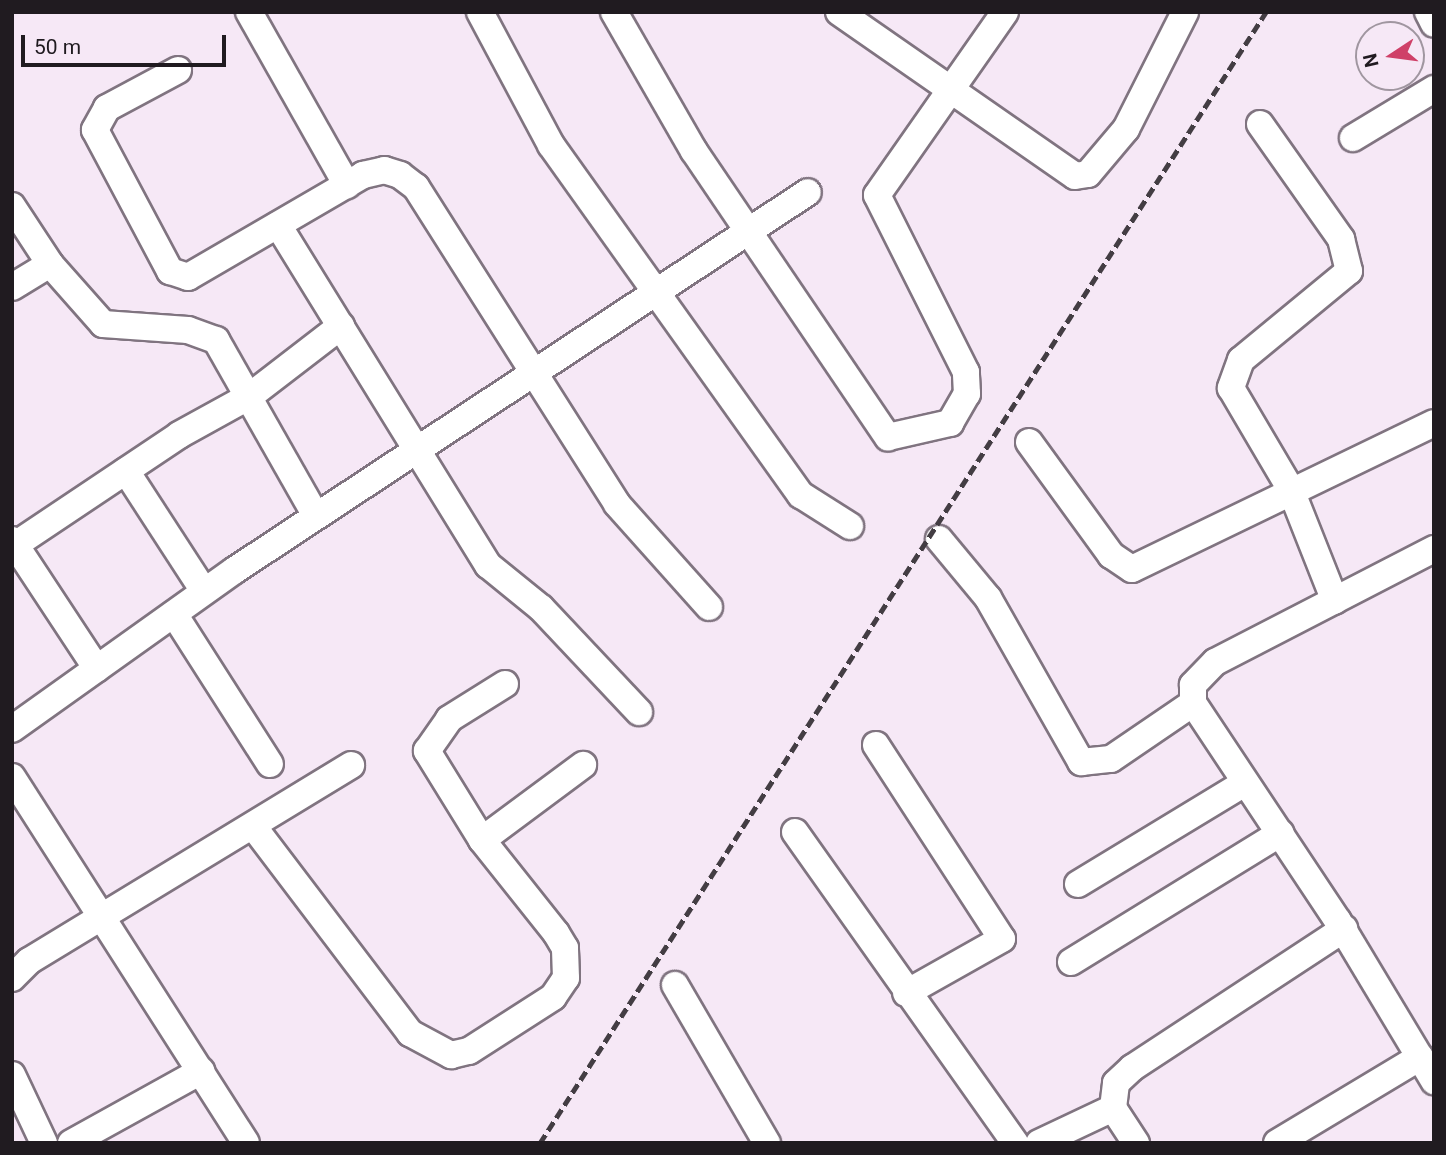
<!DOCTYPE html>
<style>
body{margin:0}
#map{position:relative;width:1446px;height:1155px;overflow:hidden;background:#f6e8f6;font-family:Roboto,sans-serif}
div>[style]{position:absolute}
[style*='--x']{left:calc(var(--x)*1px);top:calc(var(--y)*1px);width:calc(var(--w)*1px);rotate:calc(var(--a)*1deg)}
.roads{filter:drop-shadow(2px 0 #807480) drop-shadow(-2px 0 #807480) drop-shadow(0 2px #807480) drop-shadow(0 -2px #807480)}
.minor>*{height:26px;margin:-13px;padding:0 13px;transform-origin:13px;border-radius:13px;background:#fff}
.rail>*{height:5px;margin-top:-2.5px;transform-origin:0;background:repeating-linear-gradient(90deg,#433d43 0 10px,transparent 0 15px)}
span{translate:-50% -50%;white-space:nowrap;text-align:center;line-height:1.15;-webkit-text-stroke:7px #f6e8f6;paint-order:stroke}
.frame{position:absolute;inset:0;border:14px solid #201b20;pointer-events:none}
.north{position:absolute;left:1355px;top:21px;width:70px;height:70px;box-sizing:border-box;background:#f6e8f6;border:2px solid #a096a0;border-radius:50%;rotate:257deg;font-size:19px;font-weight:700;line-height:28px;text-align:center;color:#201b20}
.north::after{content:'';display:block;margin:auto;width:24px;height:32px;background:#cf4068;clip-path:polygon(50% 0,100% 100%,50% 72%,0 100%)}
.scale{position:absolute;left:21px;top:35px;width:205px;height:32px;box-sizing:border-box;border:4px solid #201b20;border-top:0;padding-left:9px;font-size:21px;line-height:24px;white-space:nowrap;color:#201b20;-webkit-text-stroke:5px #f6e8f6;paint-order:stroke}
</style>
<div id="map">
<div class="roads">
<div class="minor">
<div style="--x:249;--y:12;--w:199;--a:60.5"></div>
<div style="--x:480;--y:12;--w:151;--a:61.9"></div>
<div style="--x:551;--y:145;--w:430;--a:54.5"></div>
<div style="--x:801;--y:495;--w:58;--a:32.3"></div>
<div style="--x:614;--y:12;--w:160;--a:60.1"></div>
<div style="--x:694;--y:151;--w:346;--a:55.9"></div>
<div style="--x:888;--y:437;--w:64;--a:-12.7"></div>
<div style="--x:950;--y:423;--w:34;--a:-60"></div>
<div style="--x:967;--y:394;--w:22;--a:-93"></div>
<div style="--x:966;--y:372;--w:198;--a:-116.7"></div>
<div style="--x:877;--y:195;--w:223;--a:-55"></div>
<div style="--x:839;--y:12;--w:287;--a:34.8"></div>
<div style="--x:1075;--y:176;--w:13;--a:-9"></div>
<div style="--x:1088;--y:174;--w:59;--a:-49.8"></div>
<div style="--x:1126;--y:129;--w:131;--a:-63.2"></div>
<div style="--x:1428;--y:12;--w:13;--a:63"></div>
<div style="--x:178;--y:70;--w:81;--a:151.8"></div>
<div style="--x:107;--y:108;--w:25;--a:119"></div>
<div style="--x:95;--y:130;--w:160;--a:62"></div>
<div style="--x:170;--y:271;--w:19;--a:18"></div>
<div style="--x:188;--y:277;--w:203;--a:-30.2"></div>
<div style="--x:363;--y:175;--w:22;--a:-13"></div>
<div style="--x:384;--y:170;--w:17;--a:17"></div>
<div style="--x:400;--y:175;--w:20;--a:37"></div>
<div style="--x:416;--y:187;--w:375;--a:57.6"></div>
<div style="--x:617;--y:504;--w:138;--a:48.2"></div>
<div style="--x:1260;--y:124;--w:141;--a:54.8"></div>
<div style="--x:1341;--y:239;--w:33;--a:76"></div>
<div style="--x:1349;--y:271;--w:140;--a:140.5"></div>
<div style="--x:1241;--y:360;--w:30;--a:110"></div>
<div style="--x:1231;--y:388;--w:118;--a:59.5"></div>
<div style="--x:1291;--y:490;--w:119;--a:68.4"></div>
<div style="--x:1353;--y:138;--w:95;--a:-31.2"></div>
<div style="--x:12;--y:206;--w:69;--a:56.8"></div>
<div style="--x:50;--y:264;--w:44;--a:148.8"></div>
<div style="--x:278;--y:225;--w:400;--a:58.3"></div>
<div style="--x:488;--y:565;--w:68;--a:39.1"></div>
<div style="--x:541;--y:608;--w:143;--a:46.7"></div>
<div style="--x:50;--y:264;--w:80;--a:48.5"></div>
<div style="--x:103;--y:324;--w:85;--a:4"></div>
<div style="--x:188;--y:330;--w:30;--a:20"></div>
<div style="--x:216;--y:340;--w:202;--a:60.4"></div>
<div style="--x:1029;--y:442;--w:140;--a:54"></div>
<div style="--x:1111;--y:555;--w:25;--a:34"></div>
<div style="--x:1132;--y:569;--w:335;--a:-25.8"></div>
<div style="--x:126;--y:471;--w:143;--a:57"></div>
<div style="--x:939;--y:539;--w:77;--a:50.3"></div>
<div style="--x:988;--y:598;--w:189;--a:60.4"></div>
<div style="--x:1081;--y:762;--w:30;--a:-6"></div>
<div style="--x:1111;--y:759;--w:99;--a:-34.3"></div>
<div style="--x:12;--y:540;--w:154;--a:56.6"></div>
<div style="--x:12;--y:547;--w:201;--a:-33.8"></div>
<div style="--x:179;--y:435;--w:81;--a:-28.8"></div>
<div style="--x:250;--y:396;--w:115;--a:-37.6"></div>
<div style="--x:1434;--y:549;--w:246;--a:152.7"></div>
<div style="--x:1215;--y:662;--w:32;--a:134"></div>
<div style="--x:1193;--y:685;--w:18;--a:90"></div>
<div style="--x:1193;--y:703;--w:262;--a:56.4"></div>
<div style="--x:1338;--y:921;--w:187;--a:59"></div>
<div style="--x:174;--y:614;--w:178;--a:57.4"></div>
<div style="--x:12;--y:729;--w:274;--a:-35.5"></div>
<div style="--x:235;--y:570;--w:686;--a:-33.41"></div>
<div style="--x:876;--y:745;--w:231;--a:57"></div>
<div style="--x:1002;--y:939;--w:110;--a:150.6"></div>
<div style="--x:12;--y:777;--w:434;--a:57.4"></div>
<div style="--x:253;--y:826;--w:260;--a:52.8"></div>
<div style="--x:410;--y:1033;--w:47;--a:28.2"></div>
<div style="--x:451;--y:1055;--w:18;--a:-13"></div>
<div style="--x:469;--y:1051;--w:100;--a:-32.7"></div>
<div style="--x:553;--y:997;--w:23;--a:-56"></div>
<div style="--x:566;--y:978;--w:30;--a:-92"></div>
<div style="--x:565;--y:948;--w:17;--a:-121"></div>
<div style="--x:556;--y:933;--w:119;--a:-128.5"></div>
<div style="--x:482;--y:840;--w:105;--a:-121.7"></div>
<div style="--x:427;--y:751;--w:39;--a:-55"></div>
<div style="--x:449;--y:719;--w:66;--a:-32"></div>
<div style="--x:795;--y:832;--w:381;--a:54.7"></div>
<div style="--x:482;--y:840;--w:126;--a:-36.6"></div>
<div style="--x:1078;--y:884;--w:195;--a:-31.2"></div>
<div style="--x:1071;--y:962;--w:246;--a:-31.6"></div>
<div style="--x:12;--y:978;--w:24;--a:-45"></div>
<div style="--x:29;--y:961;--w:377;--a:-31.3"></div>
<div style="--x:675;--y:985;--w:183;--a:59.8"></div>
<div style="--x:12;--y:1075;--w:75;--a:64.8"></div>
<div style="--x:1113;--y:1108;--w:25;--a:-83"></div>
<div style="--x:1116;--y:1083;--w:22;--a:-43"></div>
<div style="--x:1132;--y:1068;--w:254;--a:-33.3"></div>
<div style="--x:71;--y:1143;--w:149;--a:-29"></div>
<div style="--x:1039;--y:1143;--w:82;--a:-25.3"></div>
<div style="--x:1113;--y:1108;--w:42;--a:56.7"></div>
<div style="--x:1277;--y:1143;--w:167;--a:-31"></div>
</div>
</div>
<div class="rail">
<div style="--x:540;--y:1143;--w:1344;--a:-57.3"></div>
</div>
<div class="frame"></div>
<div class="north">N</div>
<div class="scale">50 m</div>
</div>
